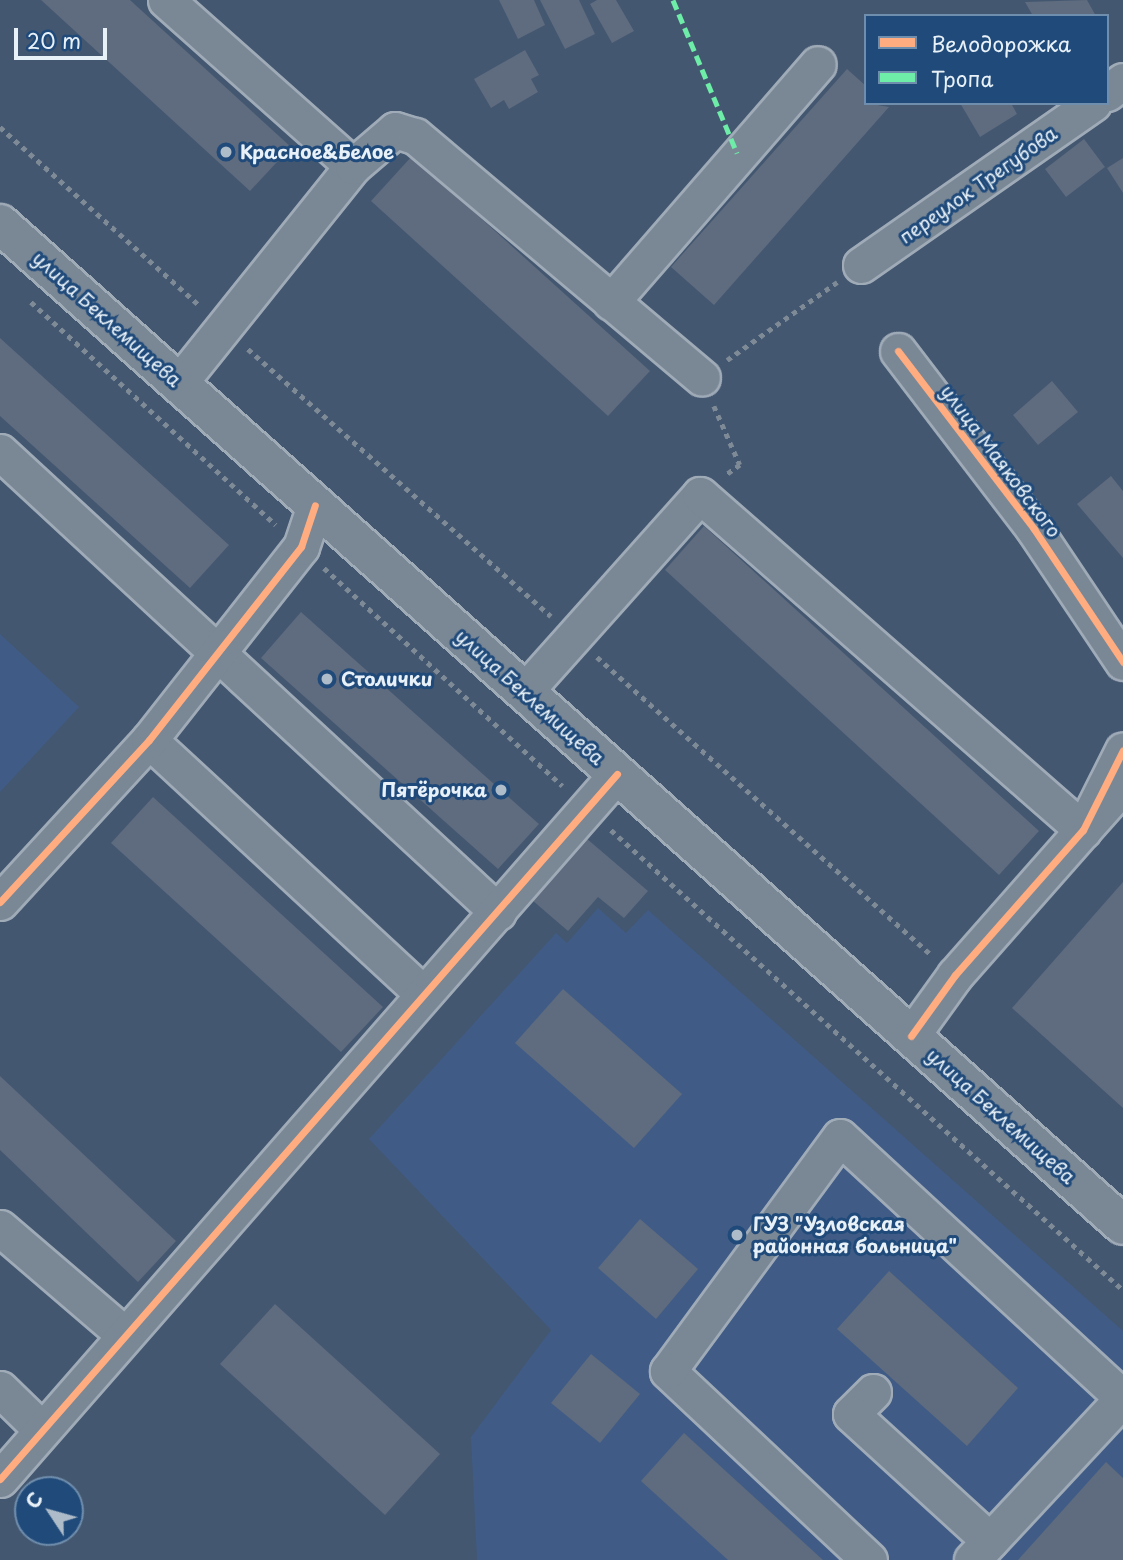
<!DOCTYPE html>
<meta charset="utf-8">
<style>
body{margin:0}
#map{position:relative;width:1123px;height:1560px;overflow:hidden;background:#435770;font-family:"Playpen Sans",sans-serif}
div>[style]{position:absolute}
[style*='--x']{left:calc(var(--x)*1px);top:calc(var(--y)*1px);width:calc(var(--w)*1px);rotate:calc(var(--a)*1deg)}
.built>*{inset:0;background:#405c86}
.building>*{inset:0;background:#5f6b7e}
.path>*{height:4.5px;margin-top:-2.25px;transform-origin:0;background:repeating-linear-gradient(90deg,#7f8a97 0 5px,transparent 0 10px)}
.roads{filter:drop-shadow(2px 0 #a0abb8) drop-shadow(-2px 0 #a0abb8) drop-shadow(0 2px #a0abb8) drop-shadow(0 -2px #a0abb8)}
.minor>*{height:35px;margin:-17.5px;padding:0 17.5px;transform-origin:17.5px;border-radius:17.5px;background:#7a8795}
.major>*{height:38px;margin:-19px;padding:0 19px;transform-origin:19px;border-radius:19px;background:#7a8795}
.quiet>*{height:5px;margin-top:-2.5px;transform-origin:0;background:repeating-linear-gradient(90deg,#6deda7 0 10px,transparent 0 15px)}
.cycleway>*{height:7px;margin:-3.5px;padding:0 3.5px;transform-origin:3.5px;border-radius:3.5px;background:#ffac80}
.dots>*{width:19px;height:19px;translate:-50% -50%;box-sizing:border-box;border:4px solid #1f4a7a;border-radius:50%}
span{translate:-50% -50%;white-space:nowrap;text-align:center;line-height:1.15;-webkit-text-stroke:6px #1f4a7a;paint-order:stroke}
.poi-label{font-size:19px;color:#e8f1f8;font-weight:700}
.left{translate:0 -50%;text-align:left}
.right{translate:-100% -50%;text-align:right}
.street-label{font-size:19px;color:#e8f1f8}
.legend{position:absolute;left:864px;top:14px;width:245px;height:91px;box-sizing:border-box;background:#1f4a7a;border:2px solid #6f8dac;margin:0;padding:9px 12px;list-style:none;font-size:21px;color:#e8f1f8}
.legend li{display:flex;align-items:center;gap:14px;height:35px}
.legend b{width:35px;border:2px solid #6f8dac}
.north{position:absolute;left:14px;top:1476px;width:70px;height:70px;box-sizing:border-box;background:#1f4a7a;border:2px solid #6f8dac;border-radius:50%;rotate:306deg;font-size:19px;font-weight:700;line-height:28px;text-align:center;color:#e8f1f8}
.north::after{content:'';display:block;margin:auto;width:24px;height:32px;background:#aebbc8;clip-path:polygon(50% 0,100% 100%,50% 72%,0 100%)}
.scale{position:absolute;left:14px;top:28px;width:93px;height:32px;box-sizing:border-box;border:4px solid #e8f1f8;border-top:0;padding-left:9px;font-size:21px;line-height:24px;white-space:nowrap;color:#e8f1f8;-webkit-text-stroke:5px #1f4a7a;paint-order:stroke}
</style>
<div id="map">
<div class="built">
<div style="clip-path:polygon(0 634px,79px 707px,0 792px)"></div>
<div style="clip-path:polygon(598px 908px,626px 933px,648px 910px,1123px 1331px,1123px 1560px,477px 1560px,471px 1437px,551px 1330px,369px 1139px,556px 933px,567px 943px)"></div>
</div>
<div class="building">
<div style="clip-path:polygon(41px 0,130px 0,291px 147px,250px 191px)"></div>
<div style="clip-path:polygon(499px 0,534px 0,545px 25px,518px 39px)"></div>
<div style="clip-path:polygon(540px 0,579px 0,595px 34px,565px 49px)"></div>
<div style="clip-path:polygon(597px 0,616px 0,634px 31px,612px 43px,590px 4px)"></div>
<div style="clip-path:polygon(1087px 0,1096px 16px,1033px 16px,1025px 2px)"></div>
<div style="clip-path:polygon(525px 50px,539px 75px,531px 79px,538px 92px,509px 109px,504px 100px,491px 108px,474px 79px)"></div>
<div style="clip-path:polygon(847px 69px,866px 86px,866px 103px,889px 107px,714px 305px,671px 267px)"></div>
<div style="clip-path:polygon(960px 103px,1011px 103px,1017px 114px,980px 137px)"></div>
<div style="clip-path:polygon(1084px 139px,1105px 167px,1066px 197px,1045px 169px)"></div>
<div style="clip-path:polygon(412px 156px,650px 371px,608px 416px,371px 201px)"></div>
<div style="clip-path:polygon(1123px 158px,1123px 193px,1107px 168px)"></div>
<div style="clip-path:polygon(0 338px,229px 545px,190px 588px,0 416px)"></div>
<div style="clip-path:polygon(1052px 381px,1078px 412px,1038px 445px,1013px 415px)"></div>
<div style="clip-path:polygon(1111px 476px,1123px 491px,1123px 558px,1077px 504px)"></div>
<div style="clip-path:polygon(704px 526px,1039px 831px,999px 875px,665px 570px)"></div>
<div style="clip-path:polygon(301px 612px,539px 824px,498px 869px,261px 658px)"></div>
<div style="clip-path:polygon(153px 797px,383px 1007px,341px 1052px,111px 843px)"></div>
<div style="clip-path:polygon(579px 832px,648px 891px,624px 918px,598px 897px,568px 931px,525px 894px)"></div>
<div style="clip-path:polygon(1123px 882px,1123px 1108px,1012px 1008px)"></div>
<div style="clip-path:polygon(563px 989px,682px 1094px,634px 1148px,515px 1043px)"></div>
<div style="clip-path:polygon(0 1076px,176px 1241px,138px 1282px,0 1150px)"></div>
<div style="clip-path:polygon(640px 1219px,698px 1269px,656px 1319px,598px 1268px)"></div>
<div style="clip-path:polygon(889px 1271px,1018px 1388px,967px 1446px,837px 1329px)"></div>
<div style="clip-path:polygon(275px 1304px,440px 1454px,385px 1515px,220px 1364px)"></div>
<div style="clip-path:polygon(591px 1354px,640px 1394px,600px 1443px,551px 1403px)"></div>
<div style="clip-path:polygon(684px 1433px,823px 1560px,728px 1560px,641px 1481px)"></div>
<div style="clip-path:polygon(1106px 1462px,1123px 1478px,1123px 1560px,1018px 1560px)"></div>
</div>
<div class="path">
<div style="--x:0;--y:127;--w:268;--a:41.8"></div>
<div style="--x:31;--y:302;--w:331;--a:42.3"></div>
<div style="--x:248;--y:349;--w:404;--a:41.4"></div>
<div style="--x:727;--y:360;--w:135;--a:-35.3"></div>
<div style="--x:714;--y:406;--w:64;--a:66.2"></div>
<div style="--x:740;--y:465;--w:17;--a:144"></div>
<div style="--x:324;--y:568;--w:323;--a:42.4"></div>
<div style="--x:597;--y:657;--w:446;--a:41.7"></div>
<div style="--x:611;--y:830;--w:688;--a:41.94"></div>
</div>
<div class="roads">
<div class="minor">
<div style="--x:166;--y:0;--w:250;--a:41.6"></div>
<div style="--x:1107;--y:93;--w:20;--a:-37"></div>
<div style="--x:861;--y:265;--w:283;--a:-34.9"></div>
<div style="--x:611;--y:302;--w:315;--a:-49"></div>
<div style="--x:898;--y:351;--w:224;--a:52.6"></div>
<div style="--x:1034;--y:529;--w:160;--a:56.2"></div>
<div style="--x:179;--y:383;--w:278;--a:-51.3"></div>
<div style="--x:353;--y:166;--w:55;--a:-40.6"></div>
<div style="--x:395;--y:130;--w:21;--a:17"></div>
<div style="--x:415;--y:136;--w:375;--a:40.1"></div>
<div style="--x:0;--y:452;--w:678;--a:42.73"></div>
<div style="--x:524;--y:692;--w:264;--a:-48.2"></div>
<div style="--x:700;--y:495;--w:509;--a:41.18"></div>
<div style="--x:1083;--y:830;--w:60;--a:-48.4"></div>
<div style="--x:149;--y:740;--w:374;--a:42.8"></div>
<div style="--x:0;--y:902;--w:220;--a:-47.4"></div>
<div style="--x:149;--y:740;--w:246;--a:-51.8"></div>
<div style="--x:301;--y:547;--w:44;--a:-71.6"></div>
<div style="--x:911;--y:1036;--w:75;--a:-54.2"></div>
<div style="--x:955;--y:975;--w:193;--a:-48.6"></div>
<div style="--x:1083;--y:830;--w:89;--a:-63.4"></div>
<div style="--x:0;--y:1228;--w:165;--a:40.6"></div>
<div style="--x:0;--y:1389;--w:56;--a:44.3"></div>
<div style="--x:873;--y:1392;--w:31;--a:135"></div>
<div style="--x:851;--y:1414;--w:188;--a:42.4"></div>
<div style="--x:0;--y:1479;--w:937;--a:-48.81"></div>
<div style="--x:869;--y:1560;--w:276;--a:-136.8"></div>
<div style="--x:668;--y:1371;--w:290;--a:-53.7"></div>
<div style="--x:840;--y:1137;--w:384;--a:42.7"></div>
<div style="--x:972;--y:1560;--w:221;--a:-47"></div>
</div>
<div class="major">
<div style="--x:0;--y:224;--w:1504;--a:41.71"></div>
</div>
</div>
<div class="quiet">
<div style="--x:673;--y:0;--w:166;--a:67.3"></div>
</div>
<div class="cycleway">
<div style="--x:898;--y:351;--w:224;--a:52.6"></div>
<div style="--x:1034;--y:529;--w:160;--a:56.2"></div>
<div style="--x:0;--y:902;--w:220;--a:-47.4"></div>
<div style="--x:149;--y:740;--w:246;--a:-51.8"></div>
<div style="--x:301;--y:547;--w:44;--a:-71.6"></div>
<div style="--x:911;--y:1036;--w:75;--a:-54.2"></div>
<div style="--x:955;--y:975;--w:193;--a:-48.6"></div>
<div style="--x:1083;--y:830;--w:89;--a:-63.4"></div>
<div style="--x:0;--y:1479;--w:937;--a:-48.81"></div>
</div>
<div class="dots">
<div style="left:226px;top:152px;background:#aebbc8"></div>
<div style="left:327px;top:679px;background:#aebbc8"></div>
<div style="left:501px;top:790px;background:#aebbc8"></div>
<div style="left:737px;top:1235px;background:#aebbc8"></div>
</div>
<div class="poi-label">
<span class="left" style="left:240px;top:152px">Красное&amp;Белое</span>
<span class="left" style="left:341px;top:679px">Столички</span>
<span class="right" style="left:487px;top:790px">Пятёрочка</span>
<span class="left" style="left:753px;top:1235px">ГУЗ "Узловская<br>районная больница"</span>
</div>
<div class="street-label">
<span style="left:978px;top:185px;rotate:-35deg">переулок Трегубова</span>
<span style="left:107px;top:319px;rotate:42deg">улица Беклемищева</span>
<span style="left:1001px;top:461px;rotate:53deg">улица Маяковского</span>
<span style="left:530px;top:697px;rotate:42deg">улица Беклемищева</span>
<span style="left:1001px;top:1116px;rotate:42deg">улица Беклемищева</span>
</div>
<ul class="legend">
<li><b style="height:9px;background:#ffac80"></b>Велодорожка</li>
<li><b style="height:9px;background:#6deda7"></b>Тропа</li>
</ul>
<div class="north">С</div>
<div class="scale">20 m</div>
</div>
